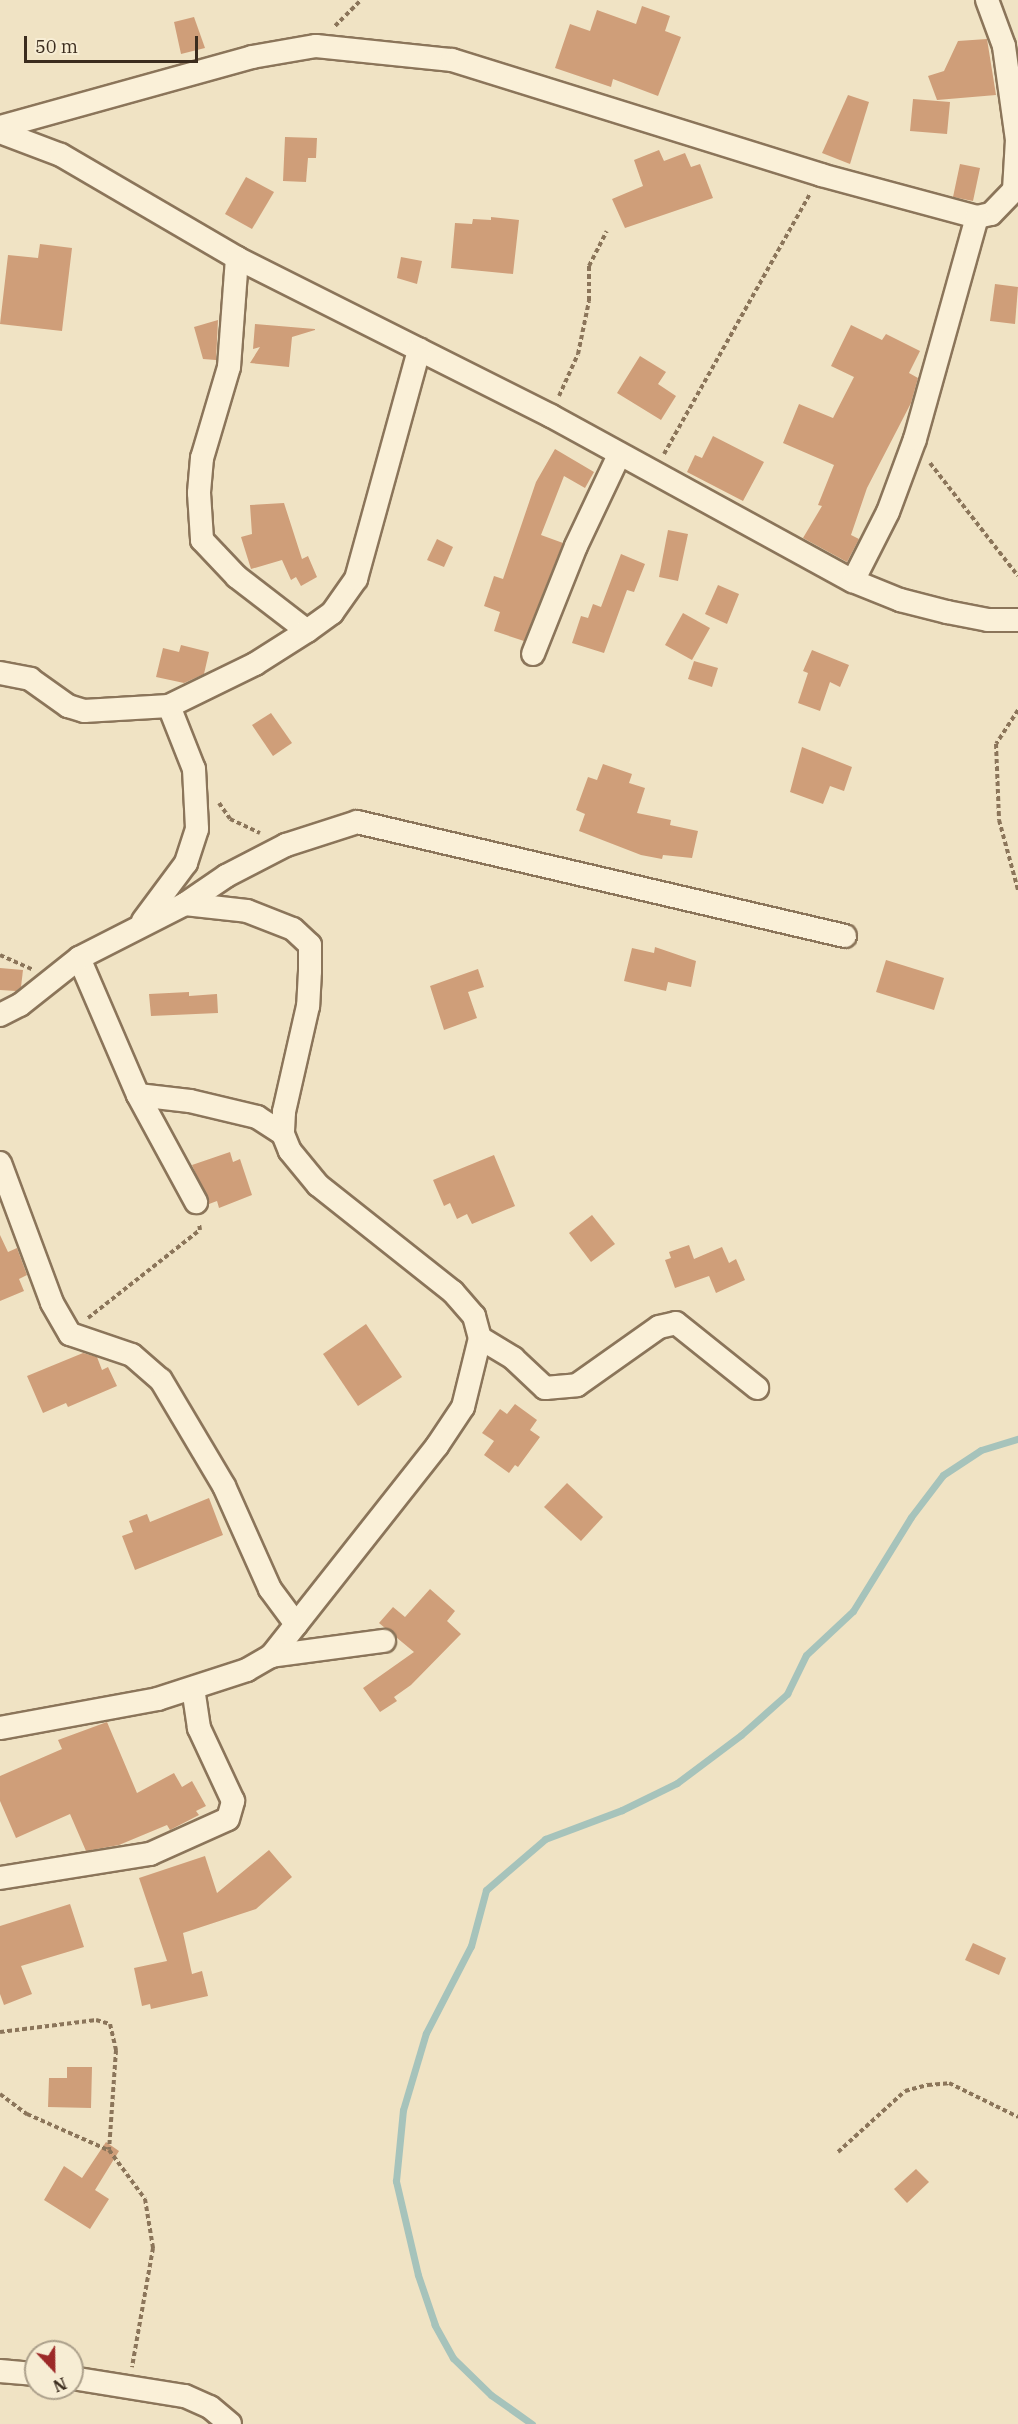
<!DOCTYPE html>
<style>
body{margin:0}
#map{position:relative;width:1018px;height:2424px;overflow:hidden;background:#f0e3c4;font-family:"IBM Plex Serif",serif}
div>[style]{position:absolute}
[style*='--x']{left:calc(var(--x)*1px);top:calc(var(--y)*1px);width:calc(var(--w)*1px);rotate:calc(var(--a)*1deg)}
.stream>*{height:7px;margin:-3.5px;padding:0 3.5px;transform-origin:3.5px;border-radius:3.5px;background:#a6c3bb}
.building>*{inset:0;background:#cf9e79}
.path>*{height:4px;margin-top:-2px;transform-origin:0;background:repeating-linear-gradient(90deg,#8b755a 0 4.5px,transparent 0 7.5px)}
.roads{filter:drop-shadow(2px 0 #8b755a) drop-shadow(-2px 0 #8b755a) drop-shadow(0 2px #8b755a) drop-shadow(0 -2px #8b755a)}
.minor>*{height:22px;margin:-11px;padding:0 11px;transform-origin:11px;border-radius:11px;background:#faf0d8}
span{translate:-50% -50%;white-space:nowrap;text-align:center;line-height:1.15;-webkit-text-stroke:4.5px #f7edd4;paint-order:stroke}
.north{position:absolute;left:24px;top:2340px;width:60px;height:60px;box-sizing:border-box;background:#f7edd4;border:2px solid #aca08b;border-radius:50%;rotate:158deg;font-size:16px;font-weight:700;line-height:24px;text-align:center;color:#3b2c1e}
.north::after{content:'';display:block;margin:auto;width:21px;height:27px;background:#9c2928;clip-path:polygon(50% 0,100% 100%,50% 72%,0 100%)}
.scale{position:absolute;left:24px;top:36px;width:174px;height:27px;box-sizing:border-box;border:3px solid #3b2c1e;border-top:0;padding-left:8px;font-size:18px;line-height:21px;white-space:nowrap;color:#3b2c1e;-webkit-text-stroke:4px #f7edd4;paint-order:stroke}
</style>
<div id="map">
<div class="stream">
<div style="--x:532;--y:2424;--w:50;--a:-144.7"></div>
<div style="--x:491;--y:2395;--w:53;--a:-135.8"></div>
<div style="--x:453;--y:2358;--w:38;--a:-119"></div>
<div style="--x:435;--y:2325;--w:53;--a:-108.8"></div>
<div style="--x:418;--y:2275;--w:97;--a:-103.2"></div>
<div style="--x:396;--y:2181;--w:71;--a:-84.4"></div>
<div style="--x:403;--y:2110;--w:80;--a:-73.4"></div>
<div style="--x:426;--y:2033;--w:98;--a:-62.7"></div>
<div style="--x:471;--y:1946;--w:58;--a:-75"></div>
<div style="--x:486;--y:1890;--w:78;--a:-40.8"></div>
<div style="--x:545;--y:1839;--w:82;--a:-20.6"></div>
<div style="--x:622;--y:1810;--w:61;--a:-26.1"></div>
<div style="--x:677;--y:1783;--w:80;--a:-36.9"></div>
<div style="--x:741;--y:1735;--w:62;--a:-41.7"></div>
<div style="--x:787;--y:1694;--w:43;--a:-64"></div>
<div style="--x:806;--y:1655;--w:64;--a:-43.1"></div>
<div style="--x:853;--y:1611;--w:110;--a:-58.3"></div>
<div style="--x:911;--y:1517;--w:53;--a:-52.7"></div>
<div style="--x:943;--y:1475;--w:45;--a:-33.3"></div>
<div style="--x:981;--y:1450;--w:39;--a:-17"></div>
</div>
<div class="building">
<div style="clip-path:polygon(642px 6px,670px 16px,665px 31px,681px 37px,658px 96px,613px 79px,611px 87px,555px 68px,570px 24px,590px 31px,597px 10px,636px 24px)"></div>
<div style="clip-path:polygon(194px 17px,205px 48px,181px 54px,174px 22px)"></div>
<div style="clip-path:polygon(987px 39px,996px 95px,937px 100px,928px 76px,944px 71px,958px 41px)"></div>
<div style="clip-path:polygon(848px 95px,869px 102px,850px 164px,822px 153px)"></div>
<div style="clip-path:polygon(913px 99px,950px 102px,947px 134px,910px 131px)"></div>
<div style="clip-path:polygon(285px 137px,317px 138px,316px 158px,308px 158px,306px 182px,283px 181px)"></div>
<div style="clip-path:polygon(659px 150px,664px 161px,685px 153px,691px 167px,700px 164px,713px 198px,625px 228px,612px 199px,643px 186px,634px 160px)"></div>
<div style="clip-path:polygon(960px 164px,980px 168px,973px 201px,953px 197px)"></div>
<div style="clip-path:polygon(246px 177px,274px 192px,252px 229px,225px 214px)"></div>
<div style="clip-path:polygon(491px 217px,519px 220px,513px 274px,451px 268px,455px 223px,472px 224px,473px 219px,491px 220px)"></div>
<div style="clip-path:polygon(40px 244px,72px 248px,62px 331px,0 324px,8px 255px,38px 258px)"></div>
<div style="clip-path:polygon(401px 257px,422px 261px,417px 284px,397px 278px)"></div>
<div style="clip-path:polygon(995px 284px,1018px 287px,1015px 324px,990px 321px)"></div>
<div style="clip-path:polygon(218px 320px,216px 360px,203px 359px,194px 327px)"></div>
<div style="clip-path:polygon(255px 324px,315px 329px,315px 330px,292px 337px,289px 367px,250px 363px,260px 347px,253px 349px)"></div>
<div style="clip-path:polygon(851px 325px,882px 340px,886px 334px,920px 351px,909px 373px,918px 378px,911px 403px,867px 488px,851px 535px,859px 539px,847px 562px,803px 538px,822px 506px,818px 505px,834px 465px,783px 443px,799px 404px,833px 418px,854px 377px,831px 366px)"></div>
<div style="clip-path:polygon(640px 356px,666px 372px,658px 384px,676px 396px,661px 420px,617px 393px)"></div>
<div style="clip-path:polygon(713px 436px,764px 462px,743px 501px,687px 472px,695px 455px,702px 458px)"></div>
<div style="clip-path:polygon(555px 449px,594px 472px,585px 488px,564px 476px,541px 535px,563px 543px,524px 641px,494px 631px,500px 612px,484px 606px,494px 576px,503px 579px,536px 482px)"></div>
<div style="clip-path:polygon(284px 503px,302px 559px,308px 556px,317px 577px,301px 586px,296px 577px,291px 580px,282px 560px,251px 569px,241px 537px,252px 534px,250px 505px)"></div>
<div style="clip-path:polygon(668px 530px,688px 534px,678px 581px,659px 577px)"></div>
<div style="clip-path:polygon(437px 539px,453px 547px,444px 567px,427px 560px)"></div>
<div style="clip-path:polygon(621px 554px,645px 564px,634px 592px,627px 590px,604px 653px,572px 643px,581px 616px,588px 618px,593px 604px,601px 607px)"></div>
<div style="clip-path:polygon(718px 585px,739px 594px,727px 624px,705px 614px)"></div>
<div style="clip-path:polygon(683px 613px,710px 628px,692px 660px,665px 645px)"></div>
<div style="clip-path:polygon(181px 645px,209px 652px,204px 674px,184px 683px,156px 677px,163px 648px,179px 652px)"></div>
<div style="clip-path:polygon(812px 650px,849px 665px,840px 687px,830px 682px,820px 711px,798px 703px,808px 673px,803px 671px)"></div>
<div style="clip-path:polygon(694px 661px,718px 668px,712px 687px,688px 679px)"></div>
<div style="clip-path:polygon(271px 713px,292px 743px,273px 756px,252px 725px)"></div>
<div style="clip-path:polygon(802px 747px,852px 767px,844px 791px,830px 786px,823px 804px,790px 792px)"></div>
<div style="clip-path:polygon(603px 764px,632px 774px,629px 783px,645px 788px,637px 813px,671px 820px,670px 825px,698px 831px,692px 858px,663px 855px,662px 859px,641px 855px,579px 831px,585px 814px,576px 810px,588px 777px,597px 780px)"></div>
<div style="clip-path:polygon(655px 947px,696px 961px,691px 987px,668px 982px,666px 991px,624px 981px,632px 948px,654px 953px)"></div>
<div style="clip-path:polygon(886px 960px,944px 978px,934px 1010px,876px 992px)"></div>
<div style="clip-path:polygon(0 968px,23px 970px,21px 987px,16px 991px,0 990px)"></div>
<div style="clip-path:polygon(478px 969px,484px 987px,468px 992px,477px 1018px,444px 1030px,430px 986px)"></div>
<div style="clip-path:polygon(189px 992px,189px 996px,217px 994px,218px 1013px,151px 1016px,149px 994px)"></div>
<div style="clip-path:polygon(230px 1152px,233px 1162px,240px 1159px,252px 1195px,219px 1208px,217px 1201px,209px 1204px,192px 1165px)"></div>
<div style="clip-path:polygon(494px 1155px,515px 1206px,472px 1224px,467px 1214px,457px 1219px,450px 1203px,444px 1206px,433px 1180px)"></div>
<div style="clip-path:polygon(592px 1215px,615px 1244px,591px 1262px,569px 1233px)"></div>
<div style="clip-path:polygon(0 1235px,8px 1252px,17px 1248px,27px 1275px,19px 1279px,24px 1291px,0 1301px)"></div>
<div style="clip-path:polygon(689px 1245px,694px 1259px,722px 1247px,729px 1263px,736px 1259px,745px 1280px,716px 1293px,709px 1276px,675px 1288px,665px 1260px,671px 1258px,669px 1252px)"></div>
<div style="clip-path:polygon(366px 1324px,402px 1377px,358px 1406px,323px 1354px)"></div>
<div style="clip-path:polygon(83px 1353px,97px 1357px,102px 1370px,108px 1367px,117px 1386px,68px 1407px,66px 1403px,43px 1413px,27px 1376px)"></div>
<div style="clip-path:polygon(515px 1404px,537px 1420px,530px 1430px,540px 1437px,518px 1467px,515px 1465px,509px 1473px,484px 1455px,494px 1441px,482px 1433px,500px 1409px,507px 1414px)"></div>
<div style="clip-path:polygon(567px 1483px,603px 1517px,581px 1541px,544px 1507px)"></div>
<div style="clip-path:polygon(209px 1498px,223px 1535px,135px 1570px,122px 1536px,133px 1532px,129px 1521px,147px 1514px,150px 1522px)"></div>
<div style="clip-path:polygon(430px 1589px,455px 1611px,447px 1621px,461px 1634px,411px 1685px,394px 1697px,397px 1701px,380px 1712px,363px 1688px,414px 1652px,379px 1623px,393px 1607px,405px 1617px)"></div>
<div style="clip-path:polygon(107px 1722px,137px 1793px,174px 1773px,182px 1787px,192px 1781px,206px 1806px,196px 1811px,199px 1815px,170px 1830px,167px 1825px,119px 1845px,86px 1851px,70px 1814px,16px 1838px,0 1801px,0 1776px,62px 1749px,58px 1740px)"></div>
<div style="clip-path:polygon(269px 1850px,292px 1877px,256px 1909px,183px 1933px,192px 1974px,202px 1971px,208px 1996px,151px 2009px,150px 2004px,142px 2006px,134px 1968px,167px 1961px,139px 1878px,205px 1856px,217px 1893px)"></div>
<div style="clip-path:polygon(70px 1904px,84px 1947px,21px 1966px,32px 1994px,4px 2005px,0 1994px,0 1926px)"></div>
<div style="clip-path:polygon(973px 1943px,1006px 1958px,999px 1975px,965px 1960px)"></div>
<div style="clip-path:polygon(67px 2067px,92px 2067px,91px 2108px,48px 2107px,49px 2078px,67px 2078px)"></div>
<div style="clip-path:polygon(106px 2142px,119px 2151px,95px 2190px,109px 2199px,90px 2229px,44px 2200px,64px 2166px,82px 2178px)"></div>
<div style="clip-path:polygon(916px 2169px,929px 2182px,907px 2203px,894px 2189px)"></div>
</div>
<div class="path">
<div style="--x:335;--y:26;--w:37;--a:-45"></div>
<div style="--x:559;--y:396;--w:46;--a:-65.7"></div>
<div style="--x:578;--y:354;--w:54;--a:-78.3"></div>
<div style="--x:589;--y:301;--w:35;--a:-90"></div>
<div style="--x:589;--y:266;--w:39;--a:-63"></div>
<div style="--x:664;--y:454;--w:298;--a:-60.7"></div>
<div style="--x:930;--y:463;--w:143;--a:52.1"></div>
<div style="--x:1018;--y:710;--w:40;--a:122.9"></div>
<div style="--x:996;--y:744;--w:76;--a:87.7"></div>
<div style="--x:999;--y:820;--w:73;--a:74.8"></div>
<div style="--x:219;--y:803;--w:19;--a:55"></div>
<div style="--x:230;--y:819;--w:33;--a:25"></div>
<div style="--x:0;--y:955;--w:35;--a:24"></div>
<div style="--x:88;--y:1318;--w:142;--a:-38.2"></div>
<div style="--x:200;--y:1230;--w:6;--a:-99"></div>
<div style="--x:0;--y:2032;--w:97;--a:-7.1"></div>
<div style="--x:96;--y:2020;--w:15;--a:16"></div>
<div style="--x:110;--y:2024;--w:27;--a:77"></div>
<div style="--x:116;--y:2050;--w:100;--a:94"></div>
<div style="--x:109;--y:2150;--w:61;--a:53.7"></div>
<div style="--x:145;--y:2199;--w:50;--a:80.7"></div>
<div style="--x:153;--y:2248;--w:121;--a:100"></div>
<div style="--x:0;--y:2094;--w:34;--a:37"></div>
<div style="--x:27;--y:2114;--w:89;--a:24"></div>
<div style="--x:838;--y:2152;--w:91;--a:-42.3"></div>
<div style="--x:905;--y:2091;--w:24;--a:-15"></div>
<div style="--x:928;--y:2085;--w:21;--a:-5"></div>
<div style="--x:949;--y:2083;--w:77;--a:26.2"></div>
</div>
<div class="roads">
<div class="minor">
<div style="--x:0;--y:127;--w:262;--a:-15.5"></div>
<div style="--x:252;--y:57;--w:65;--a:-9.8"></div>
<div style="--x:316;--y:46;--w:137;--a:5.9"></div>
<div style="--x:452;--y:60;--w:387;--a:17.3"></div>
<div style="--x:821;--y:175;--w:162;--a:15.1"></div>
<div style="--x:977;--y:217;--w:14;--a:-12"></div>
<div style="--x:991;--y:214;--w:33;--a:-46"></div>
<div style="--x:1014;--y:190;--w:50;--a:-86.6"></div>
<div style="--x:1017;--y:140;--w:95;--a:-97.9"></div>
<div style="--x:1004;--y:46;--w:49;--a:-110.3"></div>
<div style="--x:0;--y:132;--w:65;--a:20.7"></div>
<div style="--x:61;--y:155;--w:204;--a:30.3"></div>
<div style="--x:237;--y:258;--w:352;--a:26.7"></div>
<div style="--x:551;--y:416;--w:344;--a:28.7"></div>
<div style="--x:853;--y:581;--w:51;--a:22"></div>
<div style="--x:900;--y:600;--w:49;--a:14.3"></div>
<div style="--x:947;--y:612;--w:42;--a:11"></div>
<div style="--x:988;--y:620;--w:30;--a:0"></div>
<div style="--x:237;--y:258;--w:109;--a:94.2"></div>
<div style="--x:229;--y:367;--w:95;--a:106.5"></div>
<div style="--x:202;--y:458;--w:35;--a:95"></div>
<div style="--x:199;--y:493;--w:47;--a:86.3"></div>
<div style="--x:202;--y:540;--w:51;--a:46.6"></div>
<div style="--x:237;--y:577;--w:88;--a:37.6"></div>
<div style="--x:853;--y:581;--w:77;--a:-63.1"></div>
<div style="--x:888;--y:512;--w:78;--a:-69.7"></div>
<div style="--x:915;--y:439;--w:230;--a:-74.4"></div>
<div style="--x:533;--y:654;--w:116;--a:-68.3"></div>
<div style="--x:576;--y:546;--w:101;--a:-64.7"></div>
<div style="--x:0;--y:673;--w:31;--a:11"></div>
<div style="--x:30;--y:679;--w:47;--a:35.4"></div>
<div style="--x:68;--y:706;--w:17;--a:17"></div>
<div style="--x:84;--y:711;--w:85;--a:-3.4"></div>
<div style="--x:169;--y:706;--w:68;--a:68.4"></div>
<div style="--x:194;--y:769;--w:60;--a:87.1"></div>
<div style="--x:197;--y:829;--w:36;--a:108"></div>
<div style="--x:186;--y:863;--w:72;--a:126.6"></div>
<div style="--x:169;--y:706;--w:96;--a:-26"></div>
<div style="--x:255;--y:664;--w:62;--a:-32.4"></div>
<div style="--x:307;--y:631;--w:31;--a:-36"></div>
<div style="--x:332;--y:613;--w:42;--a:-54.8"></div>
<div style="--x:356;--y:579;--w:238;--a:-74.6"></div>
<div style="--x:185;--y:904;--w:50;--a:-34.3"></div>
<div style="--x:226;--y:876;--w:68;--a:-27.3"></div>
<div style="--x:286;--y:845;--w:75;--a:-17.9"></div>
<div style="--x:357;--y:822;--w:501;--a:13.15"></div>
<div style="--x:79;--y:958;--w:149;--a:66.7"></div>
<div style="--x:138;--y:1095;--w:52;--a:6.6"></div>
<div style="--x:190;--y:1101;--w:69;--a:13.4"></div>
<div style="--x:257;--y:1117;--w:31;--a:33"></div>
<div style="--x:0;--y:1015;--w:22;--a:-27"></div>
<div style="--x:20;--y:1005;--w:75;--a:-38.5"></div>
<div style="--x:79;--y:958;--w:119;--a:-27"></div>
<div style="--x:185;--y:904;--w:62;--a:6.4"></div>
<div style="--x:247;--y:911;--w:49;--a:21.4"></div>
<div style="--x:293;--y:929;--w:23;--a:43"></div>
<div style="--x:310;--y:945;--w:26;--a:90"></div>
<div style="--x:310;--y:971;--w:35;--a:93"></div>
<div style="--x:308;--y:1006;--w:109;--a:102.8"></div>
<div style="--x:284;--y:1112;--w:22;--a:93"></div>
<div style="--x:283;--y:1134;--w:18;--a:68"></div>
<div style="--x:290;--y:1151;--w:44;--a:50.5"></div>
<div style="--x:318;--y:1185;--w:172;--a:38.4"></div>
<div style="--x:453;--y:1292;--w:32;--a:49"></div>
<div style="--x:474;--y:1316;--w:23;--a:75"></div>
<div style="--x:480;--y:1338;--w:71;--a:103.8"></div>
<div style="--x:463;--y:1407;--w:47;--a:123.7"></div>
<div style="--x:437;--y:1446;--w:268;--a:128.3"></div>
<div style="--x:271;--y:1656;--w:28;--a:150"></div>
<div style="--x:247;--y:1670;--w:94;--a:162"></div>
<div style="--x:158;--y:1699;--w:161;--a:169.6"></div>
<div style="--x:138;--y:1095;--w:122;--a:61.5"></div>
<div style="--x:0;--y:1163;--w:149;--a:69.6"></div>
<div style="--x:52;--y:1303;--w:36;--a:60"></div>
<div style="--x:70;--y:1334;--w:65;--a:18.7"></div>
<div style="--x:132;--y:1355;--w:38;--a:41"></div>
<div style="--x:161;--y:1380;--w:123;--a:59.3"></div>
<div style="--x:224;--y:1486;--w:113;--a:65.9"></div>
<div style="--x:270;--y:1589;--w:44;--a:53.4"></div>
<div style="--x:480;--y:1338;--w:39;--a:31"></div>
<div style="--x:513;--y:1358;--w:44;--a:43.2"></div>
<div style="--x:545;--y:1388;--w:32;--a:-5"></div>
<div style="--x:577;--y:1385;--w:100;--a:-35.3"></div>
<div style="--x:659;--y:1327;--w:17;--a:-13"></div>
<div style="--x:676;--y:1323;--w:104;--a:38.7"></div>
<div style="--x:271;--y:1656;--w:114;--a:-7.6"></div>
<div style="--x:0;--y:1878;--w:152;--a:-9.1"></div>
<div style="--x:150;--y:1854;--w:85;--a:-24.2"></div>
<div style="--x:228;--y:1819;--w:19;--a:-74"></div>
<div style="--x:233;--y:1801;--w:81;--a:-115"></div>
<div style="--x:199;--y:1728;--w:40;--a:-98.5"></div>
<div style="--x:0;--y:2371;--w:36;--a:5"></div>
<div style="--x:72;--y:2378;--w:114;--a:9.1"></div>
<div style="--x:185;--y:2396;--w:27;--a:24"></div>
<div style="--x:210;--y:2407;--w:26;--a:40"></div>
</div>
</div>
<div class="north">N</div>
<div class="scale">50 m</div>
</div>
